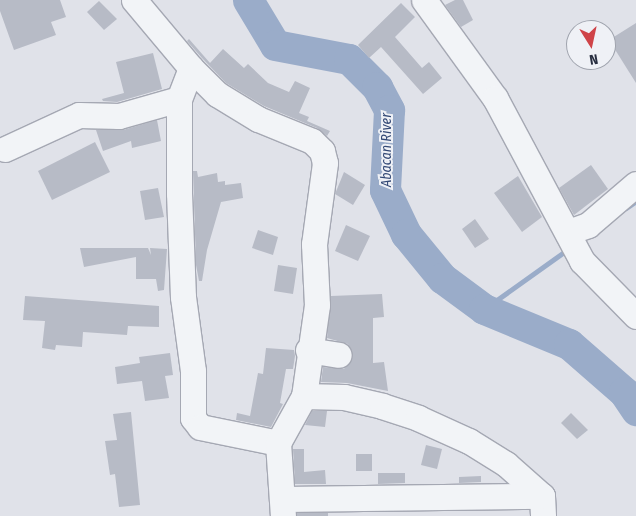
<!DOCTYPE html>
<style>
body{margin:0}
#map{position:relative;width:636px;height:516px;overflow:hidden;background:#e0e2e9;font-family:"Fira Sans Condensed",sans-serif}
div>[style]{position:absolute}
[style*='--x']{left:calc(var(--x)*1px);top:calc(var(--y)*1px);width:calc(var(--w)*1px);rotate:calc(var(--a)*1deg)}
.stream>*{height:5px;margin:-2.5px;padding:0 2.5px;transform-origin:2.5px;border-radius:2.5px;background:#9aacc9}
.river>*{height:31px;margin:-15.5px;padding:0 15.5px;transform-origin:15.5px;border-radius:15.5px;background:#9aacc9}
.building>*{inset:0;background:#b7bbc6}
.roads{filter:drop-shadow(1px 0 #a5a8b3) drop-shadow(-1px 0 #a5a8b3) drop-shadow(0 1px #a5a8b3) drop-shadow(0 -1px #a5a8b3)}
.minor>*{height:25px;margin:-12.5px;padding:0 12.5px;transform-origin:12.5px;border-radius:12.5px;background:#f2f4f7}
span{translate:-50% -50%;white-space:nowrap;text-align:center;line-height:1.15;-webkit-text-stroke:4px #eff1f6;paint-order:stroke}
.water-label{font-size:14px;color:#324875;font-style:italic}
.north{position:absolute;left:566px;top:20px;width:50px;height:50px;box-sizing:border-box;background:#eff1f6;border:1px solid #9fa3ad;border-radius:50%;rotate:170deg;font-size:14px;font-weight:700;line-height:20px;text-align:center;color:#282e40}
.north::after{content:'';display:block;margin:auto;width:18px;height:22px;background:#cf4348;clip-path:polygon(50% 0,100% 100%,50% 72%,0 100%)}
</style>
<div id="map">
<div class="stream">
<div style="--x:626;--y:208;--w:12;--a:-35"></div>
<div style="--x:484;--y:309;--w:103;--a:-35.5"></div>
</div>
<div class="river">
<div style="--x:248;--y:0;--w:52;--a:59"></div>
<div style="--x:275;--y:45;--w:75;--a:10.7"></div>
<div style="--x:349;--y:59;--w:40;--a:45"></div>
<div style="--x:377;--y:87;--w:26;--a:62"></div>
<div style="--x:389;--y:110;--w:80;--a:92.9"></div>
<div style="--x:385;--y:190;--w:49;--a:64.5"></div>
<div style="--x:406;--y:234;--w:57;--a:50.7"></div>
<div style="--x:442;--y:278;--w:52;--a:36.4"></div>
<div style="--x:484;--y:309;--w:92;--a:22.4"></div>
<div style="--x:569;--y:344;--w:73;--a:41.1"></div>
<div style="--x:624;--y:392;--w:22;--a:56"></div>
</div>
<div class="building">
<div style="clip-path:polygon(0 0,60px 0,66px 17px,51px 22px,56px 35px,14px 50px,0 11px)"></div>
<div style="clip-path:polygon(455px 0,463px 0,473px 20px,461px 27px,445px 5px)"></div>
<div style="clip-path:polygon(99px 1px,117px 19px,104px 30px,87px 12px)"></div>
<div style="clip-path:polygon(401px 3px,415px 17px,395px 37px,422px 68px,429px 62px,442px 78px,423px 94px,381px 47px,369px 58px,358px 45px)"></div>
<div style="clip-path:polygon(636px 23px,636px 83px,609px 40px)"></div>
<div style="clip-path:polygon(189px 39px,210px 63px,223px 49px,244px 68px,248px 64px,268px 83px,289px 92px,295px 81px,310px 88px,299px 113px,309px 117px,307px 121px,330px 131px,327px 136px,317px 128px,264px 106px,226px 83px,202px 58px,187px 41px)"></div>
<div style="clip-path:polygon(153px 53px,162px 89px,117px 102px,103px 101px,102px 99px,124px 93px,116px 62px)"></div>
<div style="clip-path:polygon(157px 120px,161px 141px,132px 148px,131px 141px,103px 151px,96px 130px,123px 130px)"></div>
<div style="clip-path:polygon(95px 142px,110px 172px,52px 200px,38px 171px)"></div>
<div style="clip-path:polygon(591px 165px,608px 189px,574px 215px,559px 188px)"></div>
<div style="clip-path:polygon(193px 171px,197px 171px,198px 177px,217px 173px,218px 182px,225px 181px,225px 185px,241px 183px,243px 198px,221px 202px,207px 250px,202px 281px,199px 281px,196px 265px)"></div>
<div style="clip-path:polygon(344px 172px,365px 185px,353px 205px,335px 194px)"></div>
<div style="clip-path:polygon(518px 176px,542px 217px,522px 232px,494px 193px)"></div>
<div style="clip-path:polygon(158px 188px,164px 217px,145px 220px,140px 191px)"></div>
<div style="clip-path:polygon(475px 219px,489px 239px,475px 248px,462px 229px)"></div>
<div style="clip-path:polygon(346px 225px,370px 236px,358px 261px,335px 251px)"></div>
<div style="clip-path:polygon(258px 230px,278px 237px,273px 255px,252px 248px)"></div>
<div style="clip-path:polygon(80px 248px,148px 248px,151px 255px,150px 248px,167px 249px,164px 290px,158px 291px,156px 279px,136px 279px,136px 257px,84px 267px)"></div>
<div style="clip-path:polygon(278px 265px,297px 268px,293px 294px,274px 291px)"></div>
<div style="clip-path:polygon(382px 294px,384px 317px,373px 318px,373px 363px,384px 362px,388px 391px,347px 383px,321px 382px,323px 367px,344px 369px,353px 357px,348px 344px,327px 338px,331px 296px)"></div>
<div style="clip-path:polygon(25px 296px,159px 306px,159px 327px,128px 326px,127px 335px,83px 332px,82px 347px,56px 345px,55px 350px,42px 348px,45px 321px,23px 320px)"></div>
<div style="clip-path:polygon(266px 348px,294px 350px,295px 356px,293px 369px,286px 369px,280px 403px,283px 404px,271px 427px,236px 420px,237px 413px,250px 416px,258px 373px,263px 374px)"></div>
<div style="clip-path:polygon(170px 353px,173px 375px,165px 376px,169px 398px,145px 401px,142px 381px,117px 384px,115px 367px,140px 363px,139px 357px)"></div>
<div style="clip-path:polygon(312px 411px,327px 411px,325px 427px,305px 425px)"></div>
<div style="clip-path:polygon(131px 412px,140px 505px,119px 507px,115px 474px,110px 475px,105px 441px,117px 440px,113px 414px)"></div>
<div style="clip-path:polygon(571px 413px,588px 430px,577px 439px,561px 423px)"></div>
<div style="clip-path:polygon(426px 445px,442px 449px,437px 469px,421px 465px)"></div>
<div style="clip-path:polygon(293px 449px,304px 449px,304px 472px,325px 470px,326px 484px,295px 484px)"></div>
<div style="clip-path:polygon(356px 454px,372px 454px,372px 471px,356px 471px)"></div>
<div style="clip-path:polygon(378px 473px,405px 473px,405px 483px,378px 484px)"></div>
<div style="clip-path:polygon(481px 476px,481px 482px,459px 483px,459px 477px)"></div>
<div style="clip-path:polygon(297px 513px,328px 513px,328px 516px,297px 516px)"></div>
</div>
<div class="roads">
<div class="minor">
<div style="--x:134;--y:0;--w:89;--a:50"></div>
<div style="--x:191;--y:68;--w:33;--a:111"></div>
<div style="--x:179;--y:99;--w:94;--a:90"></div>
<div style="--x:179;--y:193;--w:104;--a:87.8"></div>
<div style="--x:183;--y:297;--w:75;--a:82.3"></div>
<div style="--x:193;--y:371;--w:47;--a:90"></div>
<div style="--x:193;--y:418;--w:11;--a:52"></div>
<div style="--x:200;--y:427;--w:80;--a:11.6"></div>
<div style="--x:424;--y:0;--w:121;--a:54.1"></div>
<div style="--x:495;--y:98;--w:185;--a:61.9"></div>
<div style="--x:582;--y:261;--w:77;--a:45.5"></div>
<div style="--x:191;--y:68;--w:37;--a:45"></div>
<div style="--x:217;--y:94;--w:48;--a:31.4"></div>
<div style="--x:258;--y:119;--w:58;--a:22.2"></div>
<div style="--x:312;--y:141;--w:14;--a:45"></div>
<div style="--x:322;--y:151;--w:12;--a:76"></div>
<div style="--x:325;--y:163;--w:82;--a:97.7"></div>
<div style="--x:314;--y:244;--w:61;--a:87.2"></div>
<div style="--x:317;--y:305;--w:92;--a:98.1"></div>
<div style="--x:304;--y:396;--w:54;--a:119"></div>
<div style="--x:278;--y:443;--w:73;--a:86.1"></div>
<div style="--x:5;--y:149;--w:81;--a:-24.7"></div>
<div style="--x:79;--y:115;--w:40;--a:1.4"></div>
<div style="--x:119;--y:116;--w:62;--a:-15.8"></div>
<div style="--x:568;--y:232;--w:21;--a:-19"></div>
<div style="--x:588;--y:225;--w:63;--a:-40.5"></div>
<div style="--x:308;--y:350;--w:31;--a:9"></div>
<div style="--x:304;--y:396;--w:40;--a:1.4"></div>
<div style="--x:344;--y:397;--w:39;--a:13"></div>
<div style="--x:382;--y:406;--w:38;--a:18"></div>
<div style="--x:418;--y:418;--w:56;--a:24.3"></div>
<div style="--x:469;--y:441;--w:44;--a:31.9"></div>
<div style="--x:506;--y:464;--w:48;--a:41.6"></div>
<div style="--x:542;--y:496;--w:20;--a:87"></div>
<div style="--x:284;--y:499;--w:258;--a:-0.7"></div>
</div>
</div>
<div class="water-label">
<span style="left:387px;top:150px;rotate:-90deg">Abacan River</span>
</div>
<div class="north">N</div>
</div>
